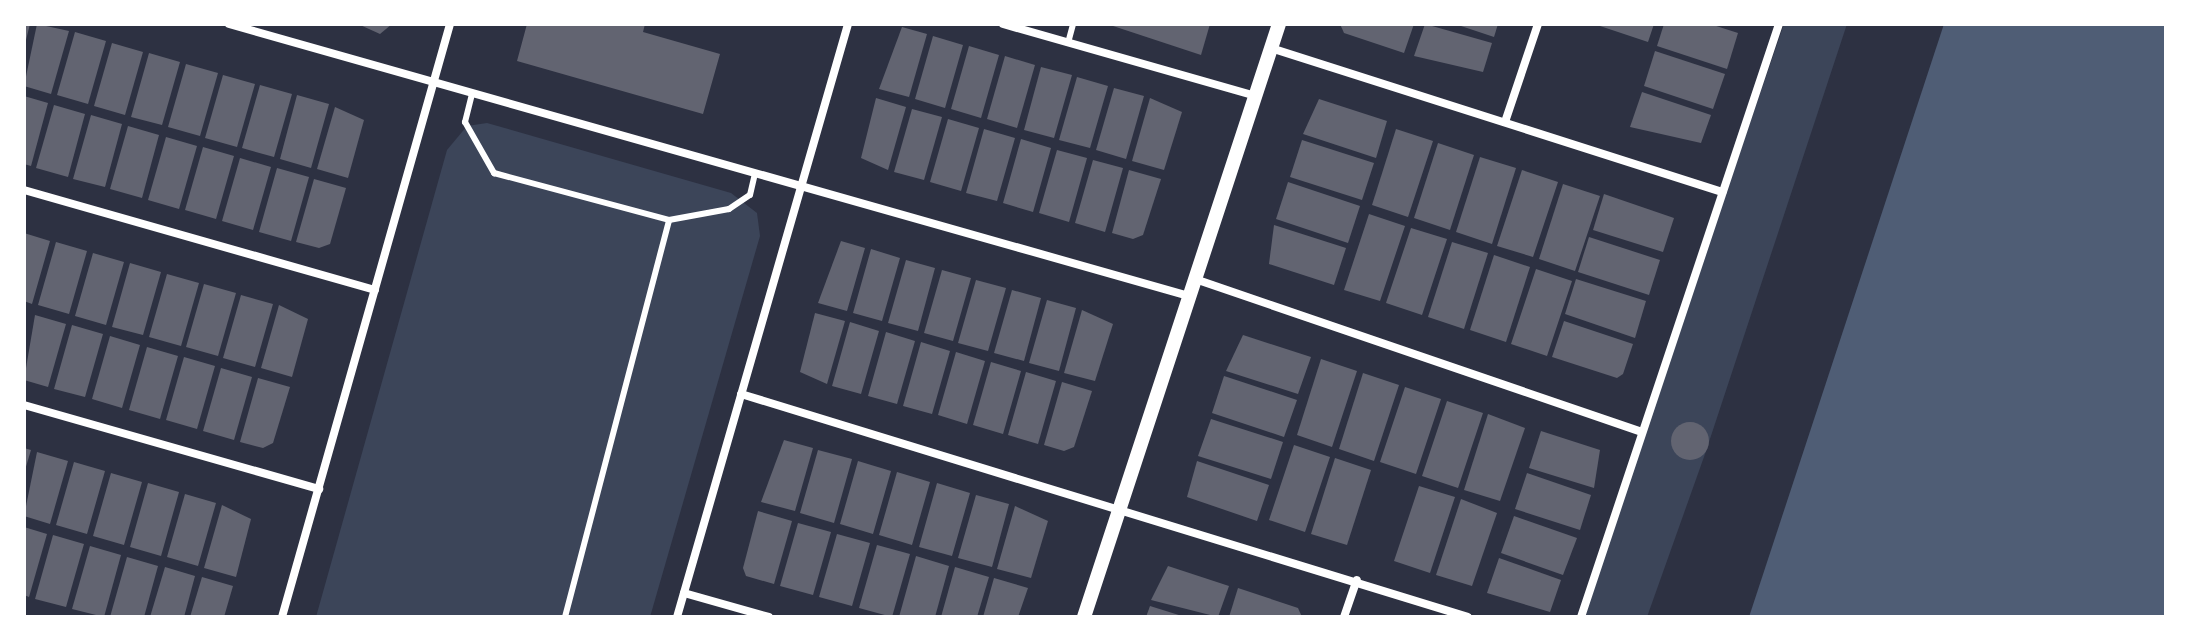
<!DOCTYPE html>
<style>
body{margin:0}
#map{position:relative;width:2190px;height:641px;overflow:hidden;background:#2d3142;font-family:Rubik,sans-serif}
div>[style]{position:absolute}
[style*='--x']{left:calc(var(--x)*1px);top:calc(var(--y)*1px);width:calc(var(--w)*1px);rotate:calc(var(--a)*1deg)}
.green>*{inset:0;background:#3c4559}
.water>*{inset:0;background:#4f5d75}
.building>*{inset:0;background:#626471}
.round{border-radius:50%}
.service>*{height:6px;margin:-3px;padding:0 3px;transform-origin:3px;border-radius:3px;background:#fff}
.minor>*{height:8px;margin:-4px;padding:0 4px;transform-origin:4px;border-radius:4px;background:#fff}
.tertiary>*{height:14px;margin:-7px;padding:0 7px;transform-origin:7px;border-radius:7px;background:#fff}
span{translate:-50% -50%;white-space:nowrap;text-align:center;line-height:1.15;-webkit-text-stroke:6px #fff;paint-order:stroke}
.frame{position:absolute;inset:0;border:26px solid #fff;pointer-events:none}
</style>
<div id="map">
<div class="green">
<div style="clip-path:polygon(1784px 24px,1847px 24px,1705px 454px,1647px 617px,1580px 617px)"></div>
<div style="clip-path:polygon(487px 123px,731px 193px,757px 213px,760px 236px,650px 617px,316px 617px,447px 150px,467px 126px)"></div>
</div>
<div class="water">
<div style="clip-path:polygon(1944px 24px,2166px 24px,2166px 617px,1749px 617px)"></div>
</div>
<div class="building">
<div style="clip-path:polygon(24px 24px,30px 24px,25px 44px,24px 44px)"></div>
<div style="clip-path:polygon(37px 24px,69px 31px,51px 94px,24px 86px)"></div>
<div style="clip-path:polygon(358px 24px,392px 24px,380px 34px)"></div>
<div style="clip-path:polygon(527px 24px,645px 24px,643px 32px,720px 54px,703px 114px,517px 61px)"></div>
<div style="clip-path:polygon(1107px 24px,1210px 24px,1201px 55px)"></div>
<div style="clip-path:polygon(1340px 24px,1414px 24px,1404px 53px,1344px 33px)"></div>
<div style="clip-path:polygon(1425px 24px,1492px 43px,1483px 72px,1414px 56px)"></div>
<div style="clip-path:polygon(1455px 24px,1498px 24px,1494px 37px)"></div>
<div style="clip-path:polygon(1594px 24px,1654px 24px,1648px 42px)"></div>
<div style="clip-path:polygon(1664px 24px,1710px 24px,1738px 33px,1727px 69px,1657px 46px)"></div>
<div style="clip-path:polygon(902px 27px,927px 34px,909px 97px,879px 89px)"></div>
<div style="clip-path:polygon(75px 32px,106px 41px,88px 104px,57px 95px)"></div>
<div style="clip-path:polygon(933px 36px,963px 45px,945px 108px,915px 99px)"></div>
<div style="clip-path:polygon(112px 43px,143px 52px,125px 115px,94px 106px)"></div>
<div style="clip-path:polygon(969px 46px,999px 55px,981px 118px,951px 109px)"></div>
<div style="clip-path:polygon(1655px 51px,1725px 74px,1713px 109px,1644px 86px)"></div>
<div style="clip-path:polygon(149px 53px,180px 62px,162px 125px,131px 117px)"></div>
<div style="clip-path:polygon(1005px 56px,1035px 65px,1017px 128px,987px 119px)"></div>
<div style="clip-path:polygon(186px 64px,218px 73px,200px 136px,168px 127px)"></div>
<div style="clip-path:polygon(1041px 67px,1072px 75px,1054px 138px,1024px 130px)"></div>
<div style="clip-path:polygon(223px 75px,255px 84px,237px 147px,205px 138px)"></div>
<div style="clip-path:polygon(1077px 77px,1108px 86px,1090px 148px,1059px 140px)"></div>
<div style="clip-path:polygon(260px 85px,292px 94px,274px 157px,242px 148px)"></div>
<div style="clip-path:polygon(1114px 88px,1144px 96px,1126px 159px,1096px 150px)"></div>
<div style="clip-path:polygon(1642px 92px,1711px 115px,1701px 143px,1630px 127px)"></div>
<div style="clip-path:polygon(297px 95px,329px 104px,311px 168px,280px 159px)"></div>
<div style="clip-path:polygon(24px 96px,48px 103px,31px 166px,24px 164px)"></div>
<div style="clip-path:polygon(876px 98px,906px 107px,888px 170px,861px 158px)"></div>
<div style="clip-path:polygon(1150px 98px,1182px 112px,1164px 170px,1132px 161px)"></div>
<div style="clip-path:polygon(1319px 99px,1387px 121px,1376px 158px,1303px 134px)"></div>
<div style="clip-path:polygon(54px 105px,85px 114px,68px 177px,36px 168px)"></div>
<div style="clip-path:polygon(335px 107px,364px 120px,348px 178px,317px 169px)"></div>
<div style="clip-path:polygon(912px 109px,942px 117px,924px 180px,894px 172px)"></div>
<div style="clip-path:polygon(91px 115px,122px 124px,105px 187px,73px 179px)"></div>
<div style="clip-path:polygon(948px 119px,979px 128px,961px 191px,930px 182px)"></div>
<div style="clip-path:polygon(128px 126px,159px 135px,142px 198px,110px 189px)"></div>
<div style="clip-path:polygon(984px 129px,1015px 138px,997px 201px,966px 193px)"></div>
<div style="clip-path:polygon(1396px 129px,1433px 141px,1408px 217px,1372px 205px)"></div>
<div style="clip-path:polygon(166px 137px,197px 146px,179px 209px,148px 200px)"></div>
<div style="clip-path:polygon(1021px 139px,1051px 148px,1033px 212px,1003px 203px)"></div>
<div style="clip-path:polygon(1302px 140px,1374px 163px,1362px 200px,1290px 177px)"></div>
<div style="clip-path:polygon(1438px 143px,1474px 155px,1450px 230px,1414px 218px)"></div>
<div style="clip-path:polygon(203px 147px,234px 156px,216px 219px,185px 210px)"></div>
<div style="clip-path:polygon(1057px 150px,1087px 158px,1069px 222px,1039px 213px)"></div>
<div style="clip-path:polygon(1480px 157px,1516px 168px,1492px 244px,1456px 232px)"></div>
<div style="clip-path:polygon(240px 158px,271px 167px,253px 230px,222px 221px)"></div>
<div style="clip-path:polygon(1093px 160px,1123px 168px,1105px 232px,1075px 223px)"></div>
<div style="clip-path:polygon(277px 168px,309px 177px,291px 241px,259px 232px)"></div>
<div style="clip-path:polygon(1129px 170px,1161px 179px,1143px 235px,1133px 239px,1112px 233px)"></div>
<div style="clip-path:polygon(1522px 170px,1558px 182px,1533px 257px,1497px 246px)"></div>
<div style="clip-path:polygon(314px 179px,346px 188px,330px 244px,319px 248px,296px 242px)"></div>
<div style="clip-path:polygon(1288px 182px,1360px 206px,1348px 243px,1276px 219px)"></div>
<div style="clip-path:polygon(1563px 184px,1600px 196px,1575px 271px,1539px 259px)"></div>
<div style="clip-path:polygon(1604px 194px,1674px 218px,1663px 252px,1593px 230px)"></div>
<div style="clip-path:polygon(1369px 214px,1405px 226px,1380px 301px,1344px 290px)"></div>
<div style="clip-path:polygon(1274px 225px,1346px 248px,1334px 285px,1269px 264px)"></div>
<div style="clip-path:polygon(1411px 228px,1447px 239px,1422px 315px,1386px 303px)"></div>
<div style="clip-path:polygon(24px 233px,50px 241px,32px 304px,24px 301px)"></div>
<div style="clip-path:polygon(1589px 237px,1660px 260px,1649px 295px,1578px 272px)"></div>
<div style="clip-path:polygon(841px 241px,865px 248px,847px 311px,818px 303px)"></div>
<div style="clip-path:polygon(56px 242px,87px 251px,69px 314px,38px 305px)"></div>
<div style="clip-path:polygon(1452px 242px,1488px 253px,1464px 329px,1428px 317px)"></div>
<div style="clip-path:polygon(871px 249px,900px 258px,882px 321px,853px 313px)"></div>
<div style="clip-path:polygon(93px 253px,124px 262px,106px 325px,75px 316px)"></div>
<div style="clip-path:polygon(1494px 255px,1530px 267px,1506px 342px,1470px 330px)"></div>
<div style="clip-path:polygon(906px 260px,935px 268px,918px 331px,888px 323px)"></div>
<div style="clip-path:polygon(130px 263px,161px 272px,143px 335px,112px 327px)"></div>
<div style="clip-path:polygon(1536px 269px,1572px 281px,1547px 356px,1511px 344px)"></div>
<div style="clip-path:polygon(942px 270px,971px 278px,953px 341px,924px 333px)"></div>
<div style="clip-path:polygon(167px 274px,199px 283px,181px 346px,149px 337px)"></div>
<div style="clip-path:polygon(1576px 279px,1646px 301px,1635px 338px,1565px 314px)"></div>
<div style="clip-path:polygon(976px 280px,1006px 288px,988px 351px,958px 343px)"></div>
<div style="clip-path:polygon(204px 284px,236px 293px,218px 356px,186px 347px)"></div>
<div style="clip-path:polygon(1012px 290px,1041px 298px,1024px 361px,994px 353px)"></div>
<div style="clip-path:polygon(241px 295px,273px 304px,255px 367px,223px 358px)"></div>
<div style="clip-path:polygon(1047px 300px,1076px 308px,1059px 371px,1029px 363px)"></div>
<div style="clip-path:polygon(279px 305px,308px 319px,292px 377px,261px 368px)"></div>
<div style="clip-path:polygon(1082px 310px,1113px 324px,1095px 381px,1064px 373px)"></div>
<div style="clip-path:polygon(815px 313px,845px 321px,827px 384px,800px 372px)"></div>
<div style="clip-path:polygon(35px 315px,66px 324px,48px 387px,24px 380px)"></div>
<div style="clip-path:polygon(1564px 321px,1633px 344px,1623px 374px,1617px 378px,1552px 357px)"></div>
<div style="clip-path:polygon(850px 322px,879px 331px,861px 394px,832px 386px)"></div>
<div style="clip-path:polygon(72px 325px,103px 334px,85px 397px,54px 389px)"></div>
<div style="clip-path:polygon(886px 332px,915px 341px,897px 404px,868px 396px)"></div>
<div style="clip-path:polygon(1243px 335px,1311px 357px,1298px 394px,1226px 371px)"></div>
<div style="clip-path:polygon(110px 336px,140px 345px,122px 408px,92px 399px)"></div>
<div style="clip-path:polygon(921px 342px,950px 351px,932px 414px,903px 406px)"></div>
<div style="clip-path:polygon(147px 347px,178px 356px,160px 419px,129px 410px)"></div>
<div style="clip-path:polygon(956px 352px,985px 361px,967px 424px,938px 415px)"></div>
<div style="clip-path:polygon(184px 357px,215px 366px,197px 429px,166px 420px)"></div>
<div style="clip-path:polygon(1321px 359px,1357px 371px,1332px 447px,1297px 435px)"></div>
<div style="clip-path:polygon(991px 362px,1021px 371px,1003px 434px,973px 425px)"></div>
<div style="clip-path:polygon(221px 368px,252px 377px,234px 440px,203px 431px)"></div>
<div style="clip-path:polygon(1026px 372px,1056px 381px,1038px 444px,1008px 435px)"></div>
<div style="clip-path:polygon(1363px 373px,1399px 385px,1374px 461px,1339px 449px)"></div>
<div style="clip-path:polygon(1224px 376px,1297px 400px,1284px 437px,1212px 413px)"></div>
<div style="clip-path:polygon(258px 378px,290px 387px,273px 443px,263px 448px,240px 442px)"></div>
<div style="clip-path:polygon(1062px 382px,1092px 391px,1074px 447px,1064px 451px,1044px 445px)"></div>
<div style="clip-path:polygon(1405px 387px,1441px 399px,1416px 474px,1380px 462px)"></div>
<div style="clip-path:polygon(1447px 401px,1483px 413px,1458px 488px,1422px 476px)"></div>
<div style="clip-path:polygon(1488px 414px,1525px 428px,1500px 501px,1464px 490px)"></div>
<div style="clip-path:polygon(1211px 419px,1283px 442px,1271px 479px,1198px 456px)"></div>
<div class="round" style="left:1671px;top:422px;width:38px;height:38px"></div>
<div style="clip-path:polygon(1541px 431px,1600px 450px,1594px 488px,1529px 468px)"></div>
<div style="clip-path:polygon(784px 440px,813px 448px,795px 511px,761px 502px)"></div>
<div style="clip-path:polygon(1294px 445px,1330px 457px,1305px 532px,1269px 520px)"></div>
<div style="clip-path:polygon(24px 448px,31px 450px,25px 470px,24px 470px)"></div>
<div style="clip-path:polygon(818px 450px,852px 459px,834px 523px,800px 513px)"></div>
<div style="clip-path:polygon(37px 452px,68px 461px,50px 524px,24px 516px)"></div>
<div style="clip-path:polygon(1335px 458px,1371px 470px,1347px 545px,1311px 534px)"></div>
<div style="clip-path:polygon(858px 461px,891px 471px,873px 534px,840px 524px)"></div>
<div style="clip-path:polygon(1197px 461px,1269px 485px,1257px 521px,1187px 497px)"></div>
<div style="clip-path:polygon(74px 462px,105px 471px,87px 534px,56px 525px)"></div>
<div style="clip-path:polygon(897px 472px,930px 482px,912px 545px,879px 535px)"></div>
<div style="clip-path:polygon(111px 473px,142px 482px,124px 545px,93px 536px)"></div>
<div style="clip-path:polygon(1527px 473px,1591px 495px,1580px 530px,1515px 509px)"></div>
<div style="clip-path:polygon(148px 483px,179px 492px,161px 556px,130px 547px)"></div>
<div style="clip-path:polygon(937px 483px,970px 493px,952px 556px,919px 547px)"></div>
<div style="clip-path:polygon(1419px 486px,1455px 497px,1430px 573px,1394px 561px)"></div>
<div style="clip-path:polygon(185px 494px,216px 503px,198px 566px,167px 557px)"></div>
<div style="clip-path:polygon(976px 495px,1009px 504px,992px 567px,958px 558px)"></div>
<div style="clip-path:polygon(1461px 499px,1497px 513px,1472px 586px,1436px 575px)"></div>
<div style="clip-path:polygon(222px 505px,251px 519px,236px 577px,204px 568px)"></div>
<div style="clip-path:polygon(1015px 506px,1048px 521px,1031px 578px,997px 569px)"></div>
<div style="clip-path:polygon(758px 511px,792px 521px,774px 584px,746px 576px,743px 568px)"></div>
<div style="clip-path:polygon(1514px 516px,1577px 538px,1563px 575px,1501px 553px)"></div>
<div style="clip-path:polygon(798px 523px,831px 532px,813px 595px,780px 586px)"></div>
<div style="clip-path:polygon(24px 527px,47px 534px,29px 597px,24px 595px)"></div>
<div style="clip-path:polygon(837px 534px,870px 543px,852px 606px,819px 597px)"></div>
<div style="clip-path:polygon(53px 535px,84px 544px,66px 607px,35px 599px)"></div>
<div style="clip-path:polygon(877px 545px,910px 554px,892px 617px,859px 608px)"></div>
<div style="clip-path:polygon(90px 546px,121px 555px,104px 617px,72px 609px)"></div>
<div style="clip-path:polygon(916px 556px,949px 566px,935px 617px,899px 617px)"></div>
<div style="clip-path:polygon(127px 557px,158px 566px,144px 617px,110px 617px)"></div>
<div style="clip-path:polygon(1499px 558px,1561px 580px,1550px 612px,1487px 593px)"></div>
<div style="clip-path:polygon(1168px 566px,1229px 586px,1218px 617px,1151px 600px)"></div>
<div style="clip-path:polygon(165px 567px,195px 576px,184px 617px,150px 617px)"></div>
<div style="clip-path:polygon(955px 567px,989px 577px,977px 617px,941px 617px)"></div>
<div style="clip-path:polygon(202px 577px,233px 586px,224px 617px,190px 617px)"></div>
<div style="clip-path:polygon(994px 578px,1028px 588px,1018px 617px,983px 617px)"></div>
<div style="clip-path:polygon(1238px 588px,1298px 608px,1302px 617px,1229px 617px)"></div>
<div style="clip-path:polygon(1150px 606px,1182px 616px,1182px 617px,1146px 617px)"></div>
</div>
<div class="service">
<div style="--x:1068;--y:43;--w:20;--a:-75"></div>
<div style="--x:472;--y:94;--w:29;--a:104"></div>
<div style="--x:465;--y:122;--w:59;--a:60.4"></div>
<div style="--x:494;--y:173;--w:181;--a:15"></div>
<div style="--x:669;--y:220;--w:61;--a:-10.4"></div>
<div style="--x:729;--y:209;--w:25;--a:-34"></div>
<div style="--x:750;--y:195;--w:22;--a:-77"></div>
<div style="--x:565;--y:617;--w:410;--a:-75.3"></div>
</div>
<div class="minor">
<div style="--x:229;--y:24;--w:998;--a:15.82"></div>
<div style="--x:1003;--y:24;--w:262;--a:15.9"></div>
<div style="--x:1271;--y:48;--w:474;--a:17.7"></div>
<div style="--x:1505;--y:122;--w:103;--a:-71.4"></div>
<div style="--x:24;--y:190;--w:365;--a:15.9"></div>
<div style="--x:1195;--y:279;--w:472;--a:18.9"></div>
<div style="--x:741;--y:394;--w:760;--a:17.05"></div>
<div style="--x:24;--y:405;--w:307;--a:15.9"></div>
<div style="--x:684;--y:593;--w:88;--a:15.8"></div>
<div style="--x:282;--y:617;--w:616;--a:-74.18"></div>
<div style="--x:677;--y:617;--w:617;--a:-73.91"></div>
<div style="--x:1344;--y:617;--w:39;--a:-71"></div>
<div style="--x:1581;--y:617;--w:625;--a:-71.54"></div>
</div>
<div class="tertiary">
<div style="--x:1084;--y:617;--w:624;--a:-71.8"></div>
</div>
<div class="frame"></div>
</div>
